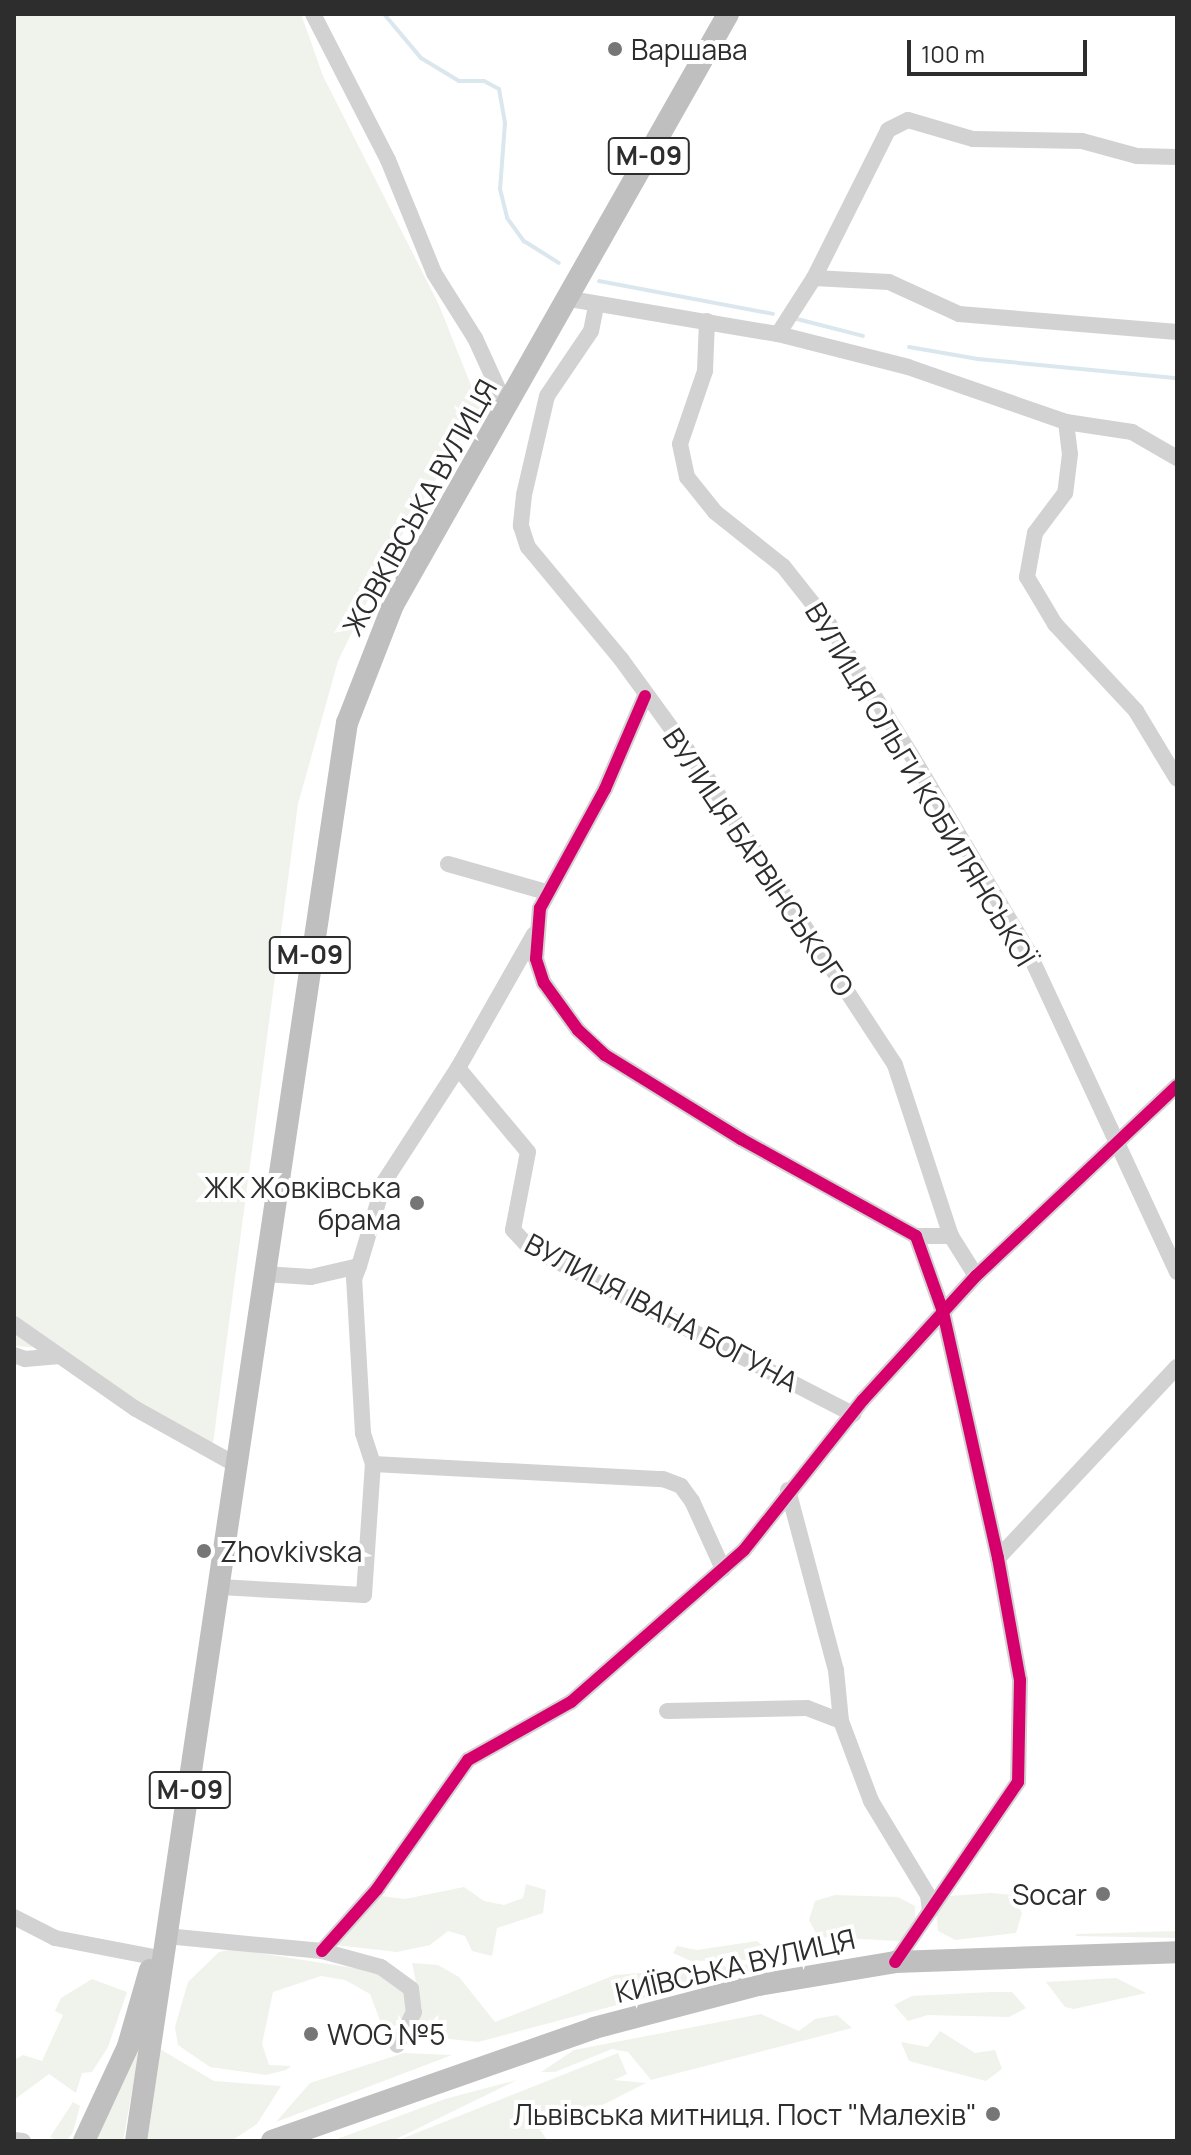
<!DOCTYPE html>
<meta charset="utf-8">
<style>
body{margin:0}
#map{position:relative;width:1191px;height:2155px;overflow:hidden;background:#fff;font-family:Manrope,sans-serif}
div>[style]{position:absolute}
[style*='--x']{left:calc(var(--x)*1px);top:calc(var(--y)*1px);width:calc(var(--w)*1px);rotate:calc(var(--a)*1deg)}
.green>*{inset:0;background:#f0f3ec}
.stream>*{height:4px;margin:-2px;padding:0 2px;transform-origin:2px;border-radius:2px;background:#dbe7ee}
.minor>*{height:16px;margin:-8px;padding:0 8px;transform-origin:8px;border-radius:8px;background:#d2d2d2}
.highway>*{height:22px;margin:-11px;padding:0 11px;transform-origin:11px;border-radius:11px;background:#bfbfbf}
.cycleway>*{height:12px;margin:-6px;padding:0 6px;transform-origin:6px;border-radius:6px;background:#d6006c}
.dots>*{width:22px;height:22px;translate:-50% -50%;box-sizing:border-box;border:4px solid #fff;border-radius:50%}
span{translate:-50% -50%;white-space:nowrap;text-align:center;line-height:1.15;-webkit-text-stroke:8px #fff;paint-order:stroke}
.shield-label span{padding:2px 6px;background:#fff;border:2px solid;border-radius:6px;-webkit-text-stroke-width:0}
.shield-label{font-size:26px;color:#2d2d2d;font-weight:700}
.poi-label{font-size:28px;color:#2d2d2d}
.left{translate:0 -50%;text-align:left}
.right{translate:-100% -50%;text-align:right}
.street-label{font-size:28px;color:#2d2d2d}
.frame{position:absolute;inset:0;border:16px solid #2d2d2d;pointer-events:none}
.scale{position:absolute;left:907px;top:40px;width:180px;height:36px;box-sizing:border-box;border:4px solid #2d2d2d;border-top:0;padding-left:10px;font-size:24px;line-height:28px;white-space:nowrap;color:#2d2d2d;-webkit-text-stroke:6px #fff;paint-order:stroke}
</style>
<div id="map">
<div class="green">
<div style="clip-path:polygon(14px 14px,301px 14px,323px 76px,439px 305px,480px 408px,392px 551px,338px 661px,298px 804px,212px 1451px,59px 1349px,14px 1346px)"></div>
<div style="clip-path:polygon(526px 1884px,546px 1890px,543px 1913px,497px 1928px,492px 1956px,472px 1951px,465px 1936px,448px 1931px,430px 1945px,397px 1952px,336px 1945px,374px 1895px,405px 1899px,464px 1887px,484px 1901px,504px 1905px,523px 1898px)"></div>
<div style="clip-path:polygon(991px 1893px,1013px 1895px,1022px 1913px,1016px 1933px,955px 1940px,938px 1931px,936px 1911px,950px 1896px)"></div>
<div style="clip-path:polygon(835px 1895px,898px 1897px,915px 1906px,915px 1927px,900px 1941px,818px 1937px,809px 1920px,815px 1901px)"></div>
<div style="clip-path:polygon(1177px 1931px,1177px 1938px,1075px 1936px,1077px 1934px)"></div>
<div style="clip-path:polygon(757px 1941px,765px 1948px,752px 1960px,691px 1961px,673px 1953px,677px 1946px,697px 1950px)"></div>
<div style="clip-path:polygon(234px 1949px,367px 1970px,391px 1978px,407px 1992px,409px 2009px,403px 2023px,375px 2033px,371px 2029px,381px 2023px,370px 1994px,345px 1980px,321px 1976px,273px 1992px,262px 2044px,269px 2065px,291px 2066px,286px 2070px,266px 2075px,210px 2067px,178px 2045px,175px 2027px,188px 1982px,219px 1952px)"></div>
<div style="clip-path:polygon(412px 1963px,438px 1965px,459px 1977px,495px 2022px,615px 1975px,765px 1963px,765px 1968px,691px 1981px,681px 1988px,478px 2042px,413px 2035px,422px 2010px)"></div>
<div style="clip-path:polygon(1116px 1978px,1146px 1993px,1074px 2009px,1065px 2007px,1046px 1982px)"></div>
<div style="clip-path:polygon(92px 1979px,127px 1992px,108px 2047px,92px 2072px,82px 2073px,76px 2093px,49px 2074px,14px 2100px,14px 2060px,23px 2055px,42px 2061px,63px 2015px,55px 2011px,61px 1998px)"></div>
<div style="clip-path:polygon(991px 1992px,1012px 1992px,1026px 2008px,1009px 2017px,928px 2015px,908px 2021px,894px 2005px,912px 1996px)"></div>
<div style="clip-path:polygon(761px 2014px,799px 2031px,815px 2019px,837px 2015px,852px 2028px,651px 2080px,628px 2052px,612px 2049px,555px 2072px,541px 2072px,574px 2050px)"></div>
<div style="clip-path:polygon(146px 2015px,123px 2141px,92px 2141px)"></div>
<div style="clip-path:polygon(940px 2031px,975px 2053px,995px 2050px,1002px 2069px,986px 2081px,909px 2061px,901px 2042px,928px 2047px)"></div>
<div style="clip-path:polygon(158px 2048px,214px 2081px,281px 2086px,257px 2124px,231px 2141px,145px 2141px)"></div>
<div style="clip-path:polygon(404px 2053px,452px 2055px,276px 2122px,310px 2083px)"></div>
<div style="clip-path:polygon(618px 2053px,627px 2074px,614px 2080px,646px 2083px,559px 2127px,540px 2130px,548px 2141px,396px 2141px)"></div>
<div style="clip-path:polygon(517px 2080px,392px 2141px,332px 2141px,445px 2099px)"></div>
<div style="clip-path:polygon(73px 2102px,80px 2106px,73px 2132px,67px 2141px,58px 2141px,50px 2137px)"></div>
</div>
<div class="stream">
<div style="--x:384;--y:14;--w:57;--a:49.9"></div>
<div style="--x:421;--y:58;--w:44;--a:31.2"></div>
<div style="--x:459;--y:81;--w:25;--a:0"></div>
<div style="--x:484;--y:81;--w:17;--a:28"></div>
<div style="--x:499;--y:89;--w:35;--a:80"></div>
<div style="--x:505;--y:123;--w:66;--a:94.3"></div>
<div style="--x:500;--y:189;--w:30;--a:76"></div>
<div style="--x:507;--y:218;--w:29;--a:54"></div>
<div style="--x:524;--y:241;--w:41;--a:32.2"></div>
<div style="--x:599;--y:281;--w:177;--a:10.7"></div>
<div style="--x:797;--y:319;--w:68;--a:14.4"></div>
<div style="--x:909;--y:347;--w:70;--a:9.9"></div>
<div style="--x:978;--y:359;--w:200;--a:5.5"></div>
</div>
<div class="minor">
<div style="--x:313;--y:14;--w:164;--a:62.8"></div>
<div style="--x:388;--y:160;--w:122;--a:67.8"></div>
<div style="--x:434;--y:273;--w:77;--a:57.8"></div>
<div style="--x:475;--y:338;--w:75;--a:65.5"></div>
<div style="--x:814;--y:278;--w:75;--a:3.1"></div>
<div style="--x:889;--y:282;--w:77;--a:24.6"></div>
<div style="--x:959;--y:314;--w:219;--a:4.7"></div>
<div style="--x:570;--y:299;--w:211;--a:9.6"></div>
<div style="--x:778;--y:334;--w:134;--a:14.2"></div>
<div style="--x:908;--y:367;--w:167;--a:19.2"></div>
<div style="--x:1066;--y:422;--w:67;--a:8.6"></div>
<div style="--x:1132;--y:432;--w:52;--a:30"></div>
<div style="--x:596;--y:306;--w:25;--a:101"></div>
<div style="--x:591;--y:331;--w:78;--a:124.1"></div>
<div style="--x:547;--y:396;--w:102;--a:103.1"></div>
<div style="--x:524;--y:495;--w:31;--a:96"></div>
<div style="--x:521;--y:526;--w:22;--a:72"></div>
<div style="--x:528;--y:547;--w:146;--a:50.3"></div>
<div style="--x:621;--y:659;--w:145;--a:54"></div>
<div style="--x:706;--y:776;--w:345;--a:56.8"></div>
<div style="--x:895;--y:1065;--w:180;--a:71.9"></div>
<div style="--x:951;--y:1236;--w:35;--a:180"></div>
<div style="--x:707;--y:321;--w:50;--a:92.3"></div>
<div style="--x:705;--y:371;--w:77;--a:108.9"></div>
<div style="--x:680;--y:444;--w:34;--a:78"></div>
<div style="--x:687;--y:477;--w:45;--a:51.3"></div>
<div style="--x:715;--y:512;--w:87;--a:38.5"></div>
<div style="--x:783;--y:566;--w:74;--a:51.6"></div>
<div style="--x:829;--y:624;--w:152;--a:57.9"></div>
<div style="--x:910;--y:753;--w:230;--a:59.2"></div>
<div style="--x:1028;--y:951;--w:354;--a:65.1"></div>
<div style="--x:778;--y:334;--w:67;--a:-57.3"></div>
<div style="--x:814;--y:278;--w:165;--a:-63.4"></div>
<div style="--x:888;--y:130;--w:22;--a:-27"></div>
<div style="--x:908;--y:120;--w:68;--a:16.3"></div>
<div style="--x:973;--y:139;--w:109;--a:1.1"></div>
<div style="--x:1082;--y:141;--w:57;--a:15.3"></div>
<div style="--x:1137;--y:156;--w:40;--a:1.4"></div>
<div style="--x:1066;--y:422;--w:32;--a:83"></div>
<div style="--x:1070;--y:454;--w:39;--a:97"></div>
<div style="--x:1065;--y:493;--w:50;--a:126.9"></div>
<div style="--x:1035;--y:533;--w:45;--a:100.3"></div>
<div style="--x:1027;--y:577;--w:55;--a:59.2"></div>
<div style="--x:1055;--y:624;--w:119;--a:47"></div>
<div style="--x:1136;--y:711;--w:79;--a:58.9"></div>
<div style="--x:645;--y:696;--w:101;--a:113.3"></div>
<div style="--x:605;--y:789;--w:136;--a:118.6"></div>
<div style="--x:540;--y:908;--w:51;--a:94.5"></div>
<div style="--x:536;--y:959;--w:25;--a:72"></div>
<div style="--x:544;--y:983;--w:58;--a:54.1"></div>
<div style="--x:578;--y:1030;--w:37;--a:43"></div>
<div style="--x:605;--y:1055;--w:160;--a:31.7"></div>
<div style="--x:741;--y:1139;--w:200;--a:29"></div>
<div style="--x:916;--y:1236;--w:81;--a:70.4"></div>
<div style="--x:943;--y:1312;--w:252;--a:77.4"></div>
<div style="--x:998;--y:1558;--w:124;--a:79.8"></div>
<div style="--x:1020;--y:1680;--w:102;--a:91.1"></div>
<div style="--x:1018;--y:1782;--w:218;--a:124.3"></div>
<div style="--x:448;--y:864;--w:102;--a:15.9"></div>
<div style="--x:458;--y:1068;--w:109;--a:50.2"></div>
<div style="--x:528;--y:1152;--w:79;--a:100.9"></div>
<div style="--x:513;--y:1230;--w:23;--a:47"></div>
<div style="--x:529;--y:1247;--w:365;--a:27.3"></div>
<div style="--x:951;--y:1236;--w:47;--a:58"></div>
<div style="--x:264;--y:1274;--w:47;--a:3.7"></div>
<div style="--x:311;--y:1277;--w:49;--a:-12.9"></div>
<div style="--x:359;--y:1266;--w:88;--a:-73.4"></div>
<div style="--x:384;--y:1182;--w:136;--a:-57"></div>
<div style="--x:458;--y:1068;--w:154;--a:-60.4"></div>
<div style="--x:14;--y:1324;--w:149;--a:34.9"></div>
<div style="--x:136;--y:1409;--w:115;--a:29.2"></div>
<div style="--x:14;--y:1355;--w:12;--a:20"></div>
<div style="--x:25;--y:1359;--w:32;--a:-5"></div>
<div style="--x:373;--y:1464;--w:290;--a:3"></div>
<div style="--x:663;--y:1479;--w:19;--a:21"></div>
<div style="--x:681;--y:1486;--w:19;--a:54"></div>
<div style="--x:692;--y:1501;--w:75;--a:65.5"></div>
<div style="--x:788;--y:1490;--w:186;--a:75.1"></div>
<div style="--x:836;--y:1670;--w:51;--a:84.4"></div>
<div style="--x:841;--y:1721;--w:85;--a:69.4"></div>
<div style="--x:871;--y:1801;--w:110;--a:58.8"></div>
<div style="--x:928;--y:1895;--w:16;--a:83"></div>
<div style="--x:998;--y:1558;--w:262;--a:-46.9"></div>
<div style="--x:219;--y:1587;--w:145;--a:3.2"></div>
<div style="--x:364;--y:1595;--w:131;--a:-86.1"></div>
<div style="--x:373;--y:1464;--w:33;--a:-108"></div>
<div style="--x:363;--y:1433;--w:154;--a:-93.3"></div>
<div style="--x:354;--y:1279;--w:14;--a:-69"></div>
<div style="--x:667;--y:1711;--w:140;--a:-1.2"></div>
<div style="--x:807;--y:1708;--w:36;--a:21"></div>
<div style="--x:14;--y:1917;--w:46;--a:27.1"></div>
<div style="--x:55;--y:1938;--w:101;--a:10.9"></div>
<div style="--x:166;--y:1936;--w:157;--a:5.5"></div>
<div style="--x:322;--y:1951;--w:61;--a:15.2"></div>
<div style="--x:381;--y:1967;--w:37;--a:36"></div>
<div style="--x:411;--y:1989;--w:23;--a:83"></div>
<div style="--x:414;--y:2012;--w:37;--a:117"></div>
<div style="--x:322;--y:1951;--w:83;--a:-48.4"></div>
<div style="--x:377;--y:1889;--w:158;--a:-54.8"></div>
<div style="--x:468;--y:1760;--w:118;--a:-29.4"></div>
<div style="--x:571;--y:1702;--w:230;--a:-41.3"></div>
<div style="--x:744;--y:1550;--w:191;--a:-51.6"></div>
<div style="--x:863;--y:1400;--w:168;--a:-47.7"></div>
<div style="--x:976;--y:1276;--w:277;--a:-43.4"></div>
<div style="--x:14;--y:2140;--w:9;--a:6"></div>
</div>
<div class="highway">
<div style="--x:84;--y:2141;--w:105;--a:-65.1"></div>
<div style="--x:128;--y:2046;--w:79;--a:-73.9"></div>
<div style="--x:136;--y:2141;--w:1434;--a:-81.54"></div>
<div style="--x:347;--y:723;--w:127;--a:-68.7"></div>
<div style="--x:393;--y:605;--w:679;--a:-60.45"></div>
<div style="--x:272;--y:2141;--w:341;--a:-19.3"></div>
<div style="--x:594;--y:2028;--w:170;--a:-14.7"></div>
<div style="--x:758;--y:1985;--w:139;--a:-9.5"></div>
<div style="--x:895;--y:1962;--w:282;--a:-2"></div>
</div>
<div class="cycleway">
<div style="--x:645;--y:696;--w:101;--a:113.3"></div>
<div style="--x:605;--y:789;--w:136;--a:118.6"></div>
<div style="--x:540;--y:908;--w:51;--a:94.5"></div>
<div style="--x:536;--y:959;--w:25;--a:72"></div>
<div style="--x:544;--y:983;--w:58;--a:54.1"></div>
<div style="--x:578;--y:1030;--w:37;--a:43"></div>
<div style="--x:605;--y:1055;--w:160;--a:31.7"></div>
<div style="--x:741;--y:1139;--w:200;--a:29"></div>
<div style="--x:916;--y:1236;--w:81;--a:70.4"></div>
<div style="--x:943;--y:1312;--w:252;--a:77.4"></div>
<div style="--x:998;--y:1558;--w:124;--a:79.8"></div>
<div style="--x:1020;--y:1680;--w:102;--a:91.1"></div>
<div style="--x:1018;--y:1782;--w:218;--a:124.3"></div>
<div style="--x:322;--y:1951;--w:83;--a:-48.4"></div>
<div style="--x:377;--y:1889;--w:158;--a:-54.8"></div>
<div style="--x:468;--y:1760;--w:118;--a:-29.4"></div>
<div style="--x:571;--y:1702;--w:230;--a:-41.3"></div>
<div style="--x:744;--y:1550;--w:191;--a:-51.6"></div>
<div style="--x:863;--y:1400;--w:168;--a:-47.7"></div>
<div style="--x:976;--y:1276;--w:277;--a:-43.4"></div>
</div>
<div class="dots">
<div style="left:615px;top:49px;background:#767676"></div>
<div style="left:417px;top:1203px;background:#767676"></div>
<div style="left:204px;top:1551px;background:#767676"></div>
<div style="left:1103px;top:1894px;background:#767676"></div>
<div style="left:311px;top:2034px;background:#767676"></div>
<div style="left:993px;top:2114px;background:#767676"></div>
</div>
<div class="shield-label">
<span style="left:649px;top:156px">М-09</span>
<span style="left:310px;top:955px">М-09</span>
<span style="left:190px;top:1790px">М-09</span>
</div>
<div class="poi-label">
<span class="left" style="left:631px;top:49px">Варшава</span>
<span class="right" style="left:401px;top:1203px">ЖК Жовківська<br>брама</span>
<span class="left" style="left:220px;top:1551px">Zhovkivska</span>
<span class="right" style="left:1087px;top:1894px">Socar</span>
<span class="left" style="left:327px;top:2034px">WOG №5</span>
<span class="right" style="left:977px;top:2114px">Львівська митниця. Пост "Малехів"</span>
</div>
<div class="street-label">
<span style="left:419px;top:507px;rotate:-61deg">ЖОВКІВСЬКА ВУЛИЦЯ</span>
<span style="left:921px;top:784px;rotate:59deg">ВУЛИЦЯ ОЛЬГИ КОБИЛЯНСЬКОЇ</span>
<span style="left:759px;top:862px;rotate:56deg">ВУЛИЦЯ БАРВІНСЬКОГО</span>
<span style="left:662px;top:1312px;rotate:28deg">ВУЛИЦЯ ІВАНА БОГУНА</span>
<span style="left:735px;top:1965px;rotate:-13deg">КИЇВСЬКА ВУЛИЦЯ</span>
</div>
<div class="frame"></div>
<div class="scale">100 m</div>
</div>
